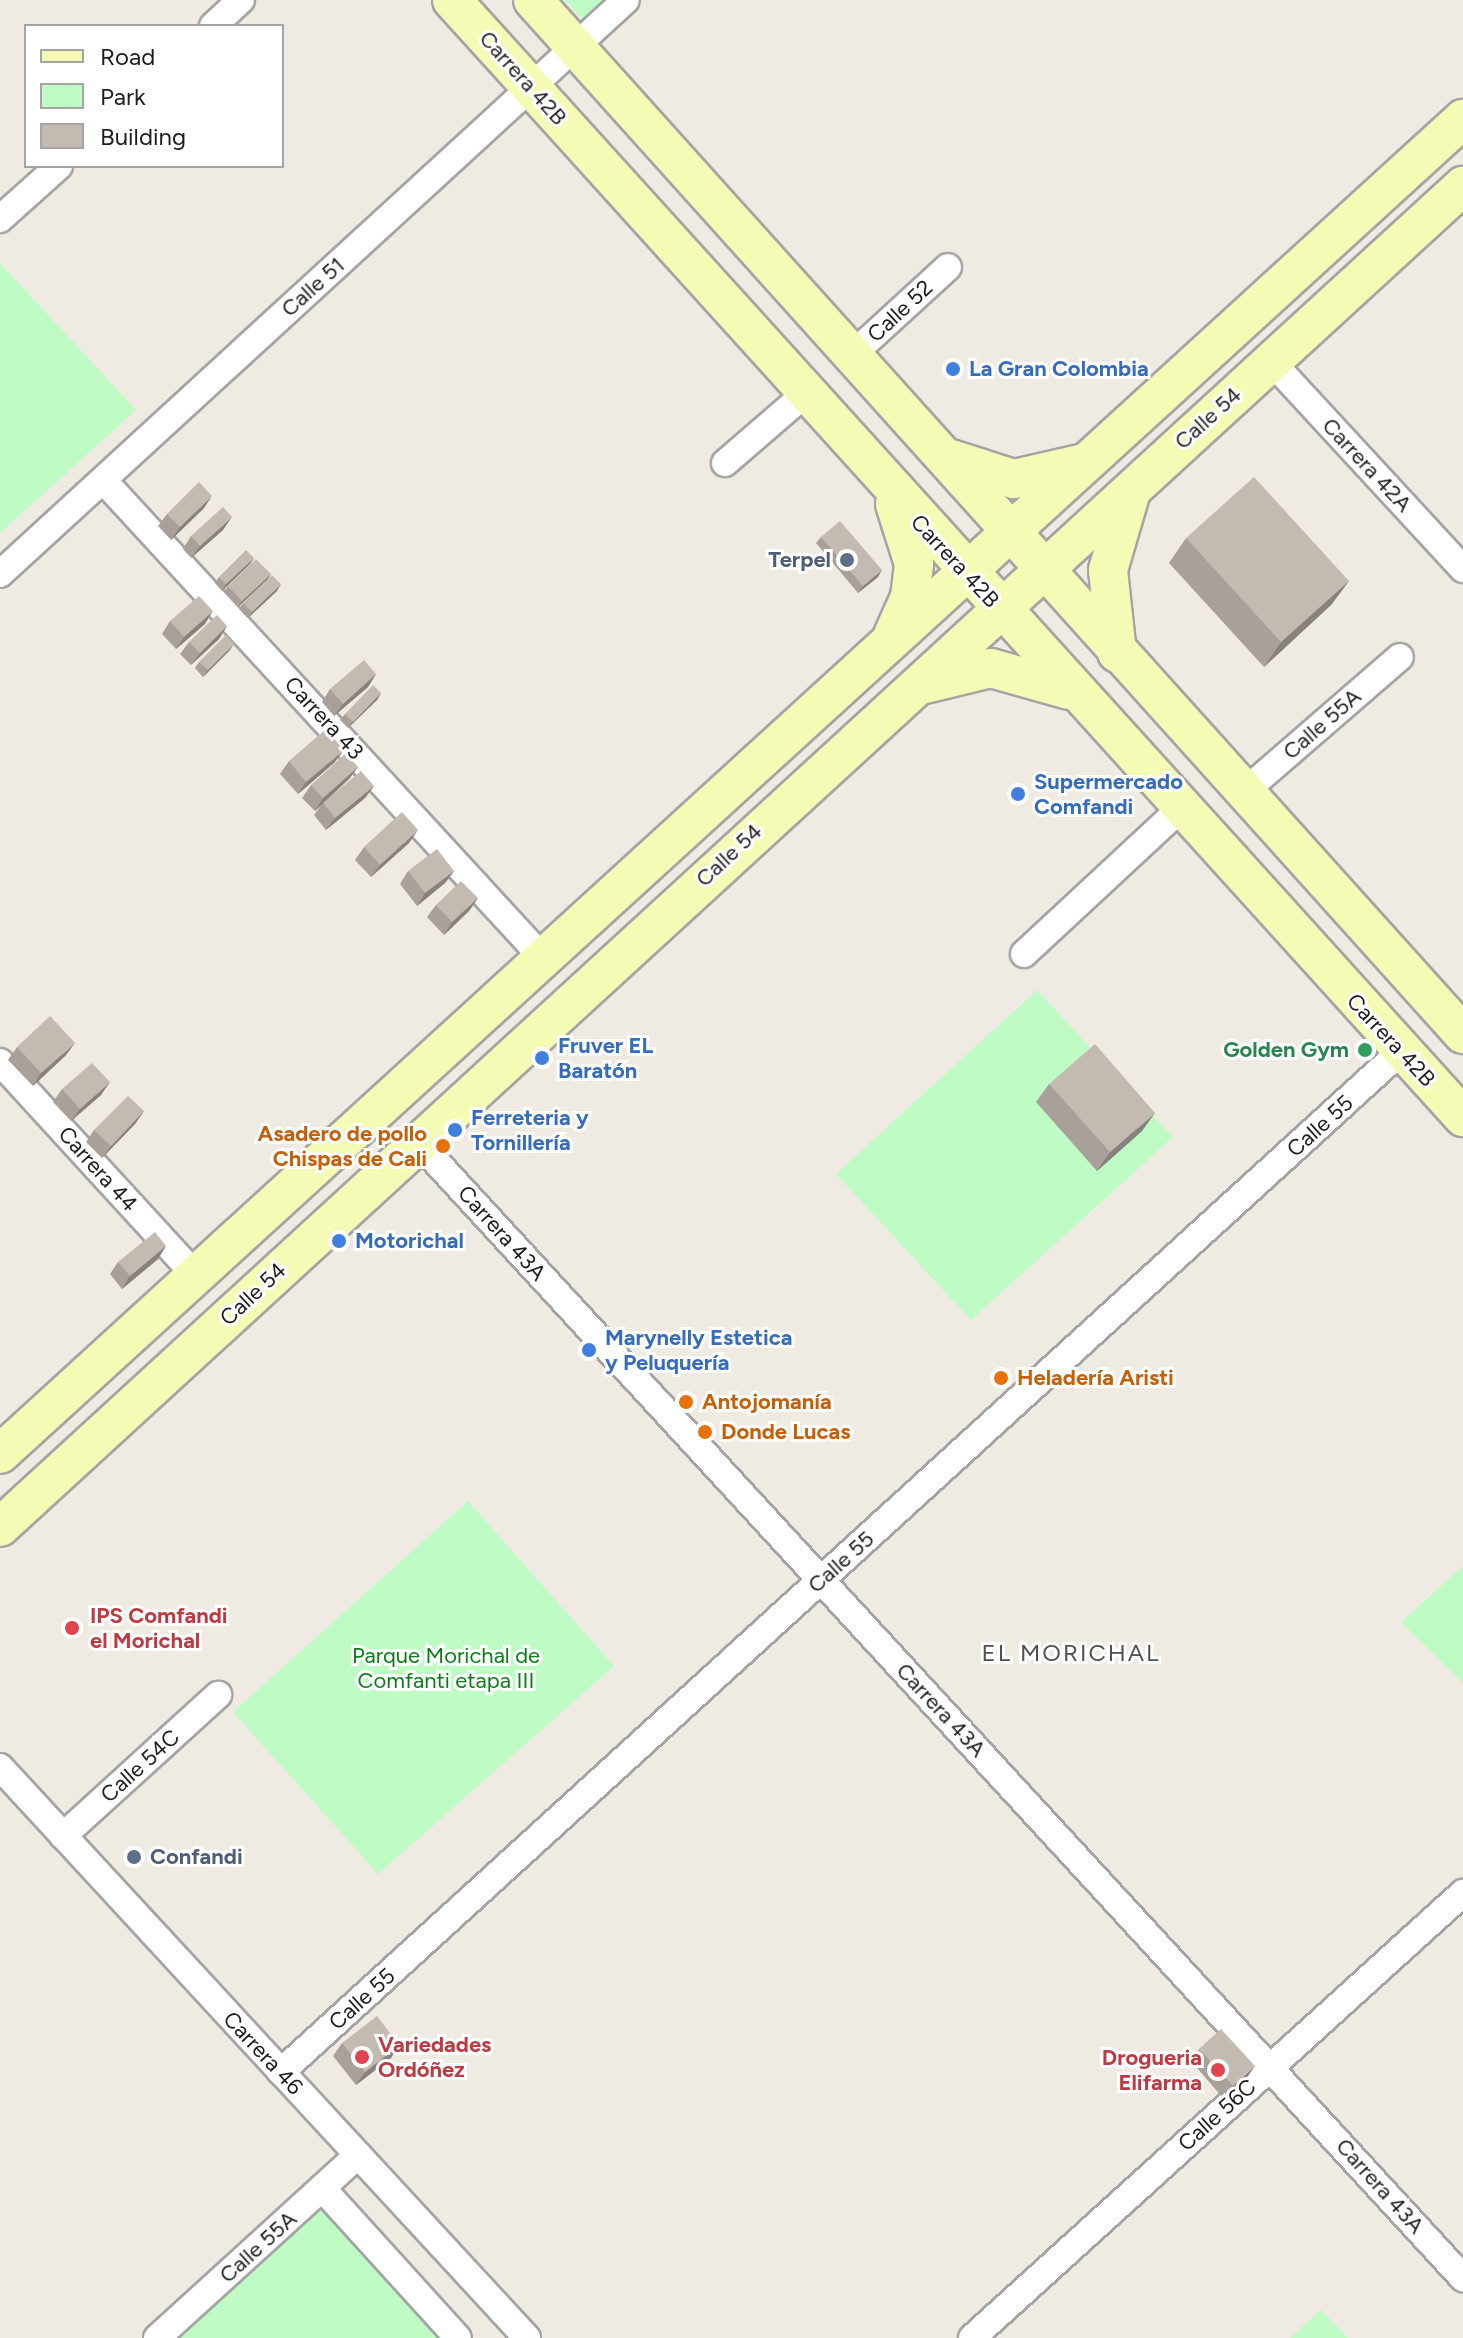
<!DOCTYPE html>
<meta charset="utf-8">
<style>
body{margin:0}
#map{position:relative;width:1463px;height:2338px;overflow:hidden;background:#efebe3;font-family:Figtree,sans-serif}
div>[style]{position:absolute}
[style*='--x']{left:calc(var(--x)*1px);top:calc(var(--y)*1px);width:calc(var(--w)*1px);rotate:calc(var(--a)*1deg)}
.park>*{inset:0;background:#befbc5}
.roads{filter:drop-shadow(2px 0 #a4a4a4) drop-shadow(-2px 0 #a4a4a4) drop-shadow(0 2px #a4a4a4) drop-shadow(0 -2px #a4a4a4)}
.street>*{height:26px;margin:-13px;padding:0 13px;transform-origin:13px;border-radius:13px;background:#fff}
.secondary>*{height:38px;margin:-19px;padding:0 19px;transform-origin:19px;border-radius:19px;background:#f5fbb5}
.wall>*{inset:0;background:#a8a099}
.shaded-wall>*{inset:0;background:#88827d}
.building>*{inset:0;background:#c3bab2}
.dots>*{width:22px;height:22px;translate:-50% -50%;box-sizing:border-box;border:4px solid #fff;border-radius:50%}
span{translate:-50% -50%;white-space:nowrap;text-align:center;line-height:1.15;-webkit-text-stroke:6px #fff;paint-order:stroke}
.street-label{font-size:22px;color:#1d1d1d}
.shop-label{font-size:22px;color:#366cbe;font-weight:700}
.left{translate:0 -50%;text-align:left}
.service-label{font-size:22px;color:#4e5e75;font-weight:700}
.right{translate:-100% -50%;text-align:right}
.leisure-label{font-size:22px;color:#27864d;font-weight:700}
.food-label{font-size:22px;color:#c56008;font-weight:700}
.health-label{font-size:22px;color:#be3a42;font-weight:700}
.park-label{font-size:22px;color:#097e17}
.neighbourhood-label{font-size:24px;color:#505050;letter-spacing:2px}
.legend{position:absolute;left:24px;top:24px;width:260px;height:144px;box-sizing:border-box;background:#fff;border:2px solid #a5a5a5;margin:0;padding:10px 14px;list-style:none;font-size:24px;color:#1d1d1d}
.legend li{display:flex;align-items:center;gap:16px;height:40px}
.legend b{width:40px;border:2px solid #a5a5a5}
</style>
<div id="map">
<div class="park">
<div style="clip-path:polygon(565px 0,605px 0,583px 20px)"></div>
<div style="clip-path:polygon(0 263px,136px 410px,0 533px)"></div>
<div style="clip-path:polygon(1037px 990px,1173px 1137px,971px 1320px,836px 1174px)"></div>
<div style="clip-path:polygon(468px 1501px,614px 1666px,378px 1874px,233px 1712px)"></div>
<div style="clip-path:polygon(1463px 1566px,1463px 1683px,1401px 1622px)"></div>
<div style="clip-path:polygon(322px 2188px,458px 2338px,166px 2338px)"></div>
<div style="clip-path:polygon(1321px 2310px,1348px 2338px,1289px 2338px,1290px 2338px)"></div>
</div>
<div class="roads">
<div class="street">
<div style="--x:213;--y:26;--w:38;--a:-43"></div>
<div style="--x:0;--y:219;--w:79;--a:-41.9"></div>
<div style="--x:852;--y:355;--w:130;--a:-42.5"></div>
<div style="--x:1271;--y:361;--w:283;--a:47.3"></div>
<div style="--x:725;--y:463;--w:106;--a:-40.8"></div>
<div style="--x:103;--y:480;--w:650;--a:47.37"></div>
<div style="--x:0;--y:574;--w:849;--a:-42.52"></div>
<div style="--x:1244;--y:792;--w:206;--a:-40.9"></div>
<div style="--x:1024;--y:954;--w:214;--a:-42.9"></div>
<div style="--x:0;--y:1062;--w:290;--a:47.5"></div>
<div style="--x:418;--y:1142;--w:1544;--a:47.39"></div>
<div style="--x:0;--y:1767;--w:777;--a:47.29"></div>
<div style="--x:63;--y:1836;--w:210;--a:-42.3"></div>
<div style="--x:281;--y:2072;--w:1514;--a:-42.35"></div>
<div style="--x:322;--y:2188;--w:202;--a:47.8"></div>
<div style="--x:157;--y:2338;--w:272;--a:-42.3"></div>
<div style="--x:972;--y:2338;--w:663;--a:-42.19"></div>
</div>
<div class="secondary">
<div style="--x:452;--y:0;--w:1507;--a:47.85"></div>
<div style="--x:533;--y:0;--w:1391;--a:48.03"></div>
<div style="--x:948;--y:458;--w:69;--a:17.7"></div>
<div style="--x:1014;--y:479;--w:72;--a:-12.9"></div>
<div style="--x:893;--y:635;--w:42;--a:-65.9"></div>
<div style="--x:910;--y:597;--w:33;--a:-83"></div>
<div style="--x:914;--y:564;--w:63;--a:-107.6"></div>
<div style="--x:1117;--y:653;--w:83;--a:-96.2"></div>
<div style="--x:1108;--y:570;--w:78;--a:-73.7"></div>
<div style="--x:925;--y:684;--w:68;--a:-13.6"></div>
<div style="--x:991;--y:668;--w:81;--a:15.8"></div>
<div style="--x:0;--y:1454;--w:1981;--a:-42.38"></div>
<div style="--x:0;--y:1527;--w:1985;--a:-42.51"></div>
</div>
</div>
<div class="wall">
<div style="clip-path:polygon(204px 508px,171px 540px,158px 526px,167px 514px)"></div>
<div style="clip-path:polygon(223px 530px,191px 558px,183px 549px,191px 536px)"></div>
<div style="clip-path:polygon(821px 537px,878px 577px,858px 593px,816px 543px)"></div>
<div style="clip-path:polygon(1186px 538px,1349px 581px,1331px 605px,1264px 667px,1169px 563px)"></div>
<div style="clip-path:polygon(254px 558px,250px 564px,222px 591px,215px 583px,219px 577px)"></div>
<div style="clip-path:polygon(271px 574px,267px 580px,238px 607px,224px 592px,228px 586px)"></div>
<div style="clip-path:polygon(277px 591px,248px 618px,239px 609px,243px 603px)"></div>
<div style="clip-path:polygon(170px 621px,205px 624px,176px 649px,162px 634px)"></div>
<div style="clip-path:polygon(227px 626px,219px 639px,191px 665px,180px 654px,189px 642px)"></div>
<div style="clip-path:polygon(230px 650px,203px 677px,195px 668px,199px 662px)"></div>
<div style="clip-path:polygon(376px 674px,368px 687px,334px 716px,322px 702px,330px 689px)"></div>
<div style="clip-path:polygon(381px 693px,377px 700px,348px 728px,340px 720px,345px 714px)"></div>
<div style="clip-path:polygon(289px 761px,335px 762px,298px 794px,280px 774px)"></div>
<div style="clip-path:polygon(358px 767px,349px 779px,329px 798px,374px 786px,365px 798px,326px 830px,314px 815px,322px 804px,315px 811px,302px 798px,311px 785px)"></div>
<div style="clip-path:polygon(409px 843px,371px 877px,355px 860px,364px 847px)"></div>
<div style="clip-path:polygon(408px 871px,454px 871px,445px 883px,417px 906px,400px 884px)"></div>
<div style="clip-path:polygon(478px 898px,469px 911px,444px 935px,427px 917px,436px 905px)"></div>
<div style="clip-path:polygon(17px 1047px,66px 1055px,33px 1086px,8px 1060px)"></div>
<div style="clip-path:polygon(1049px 1084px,1142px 1131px,1097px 1171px,1036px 1102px)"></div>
<div style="clip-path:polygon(62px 1089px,101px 1095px,71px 1121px,53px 1102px)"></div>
<div style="clip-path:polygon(144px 1111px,135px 1124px,102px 1158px,86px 1142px,94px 1130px)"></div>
<div style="clip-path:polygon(166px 1246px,158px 1259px,122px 1289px,110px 1274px,118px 1262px)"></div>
<div style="clip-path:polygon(342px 2043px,391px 2058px,356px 2085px,333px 2056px)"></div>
<div style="clip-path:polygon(1199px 2049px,1246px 2079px,1224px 2099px,1191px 2061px)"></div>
</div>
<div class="shaded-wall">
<div style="clip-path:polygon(212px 496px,204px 508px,171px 540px,180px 527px)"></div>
<div style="clip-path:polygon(232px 517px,223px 530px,191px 558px,200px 546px)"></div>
<div style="clip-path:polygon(254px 558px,250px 564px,222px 591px,226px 584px)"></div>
<div style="clip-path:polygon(882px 570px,878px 577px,858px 593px,863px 586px)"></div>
<div style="clip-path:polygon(271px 574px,267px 580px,238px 607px,242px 601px)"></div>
<div style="clip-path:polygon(1349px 581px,1331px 605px,1264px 667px,1281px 642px)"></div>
<div style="clip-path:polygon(281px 584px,277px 591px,248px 618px,252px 612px)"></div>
<div style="clip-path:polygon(213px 611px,205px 624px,176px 649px,184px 637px)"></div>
<div style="clip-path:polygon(227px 626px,219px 639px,191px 665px,200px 653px)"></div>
<div style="clip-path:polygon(234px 644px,230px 650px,203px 677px,208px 670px)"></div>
<div style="clip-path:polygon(376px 674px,368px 687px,334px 716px,343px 704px)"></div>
<div style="clip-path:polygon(381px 693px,377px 700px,348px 728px,353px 722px)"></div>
<div style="clip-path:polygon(344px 750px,335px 762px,298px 794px,306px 782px)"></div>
<div style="clip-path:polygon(358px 767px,349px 779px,315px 811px,323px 798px)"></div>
<div style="clip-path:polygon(374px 786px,365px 798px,326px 830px,335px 818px)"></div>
<div style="clip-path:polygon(418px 830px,409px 843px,371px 877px,380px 865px)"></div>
<div style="clip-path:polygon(454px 871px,445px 883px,417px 906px,425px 893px)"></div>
<div style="clip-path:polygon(478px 898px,469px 911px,444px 935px,452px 922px)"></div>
<div style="clip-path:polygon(75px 1043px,66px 1055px,33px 1086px,41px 1073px)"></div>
<div style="clip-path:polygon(110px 1082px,101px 1095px,71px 1121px,80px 1109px)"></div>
<div style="clip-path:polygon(144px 1111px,135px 1124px,102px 1158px,111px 1146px)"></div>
<div style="clip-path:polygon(1155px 1113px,1142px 1131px,1097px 1171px,1110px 1152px)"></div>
<div style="clip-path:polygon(166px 1246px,158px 1259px,122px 1289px,130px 1276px)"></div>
<div style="clip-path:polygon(399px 2045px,391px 2058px,356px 2085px,365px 2072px)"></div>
<div style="clip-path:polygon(1255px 2066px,1246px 2079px,1224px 2099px,1233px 2086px)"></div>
</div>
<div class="building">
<div style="clip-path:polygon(1254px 477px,1349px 581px,1281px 642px,1186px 538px)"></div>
<div style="clip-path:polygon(199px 482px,212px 496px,180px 527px,167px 514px)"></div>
<div style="clip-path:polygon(223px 507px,232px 517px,200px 546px,191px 536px)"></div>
<div style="clip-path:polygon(840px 521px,882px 570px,863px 586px,821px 537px)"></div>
<div style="clip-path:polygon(246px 550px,254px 558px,226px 584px,219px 577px)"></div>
<div style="clip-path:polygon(256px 559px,271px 574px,242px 601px,228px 586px)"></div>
<div style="clip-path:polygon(272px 575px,281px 584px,252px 612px,243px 603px)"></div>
<div style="clip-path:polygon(199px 596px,213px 611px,184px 637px,170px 621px)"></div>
<div style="clip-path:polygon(217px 615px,227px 626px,200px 653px,189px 642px)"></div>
<div style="clip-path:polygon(226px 635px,234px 644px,208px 670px,199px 662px)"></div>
<div style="clip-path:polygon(364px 660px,376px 674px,343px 704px,330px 689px)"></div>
<div style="clip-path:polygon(373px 685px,381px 693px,353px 722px,345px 714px)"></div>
<div style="clip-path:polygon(326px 729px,344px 750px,306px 782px,289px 761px)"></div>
<div style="clip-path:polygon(346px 753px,358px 767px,323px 798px,311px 785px)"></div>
<div style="clip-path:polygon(361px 771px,374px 786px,335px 818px,323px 803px)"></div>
<div style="clip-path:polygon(402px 812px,418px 830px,380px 865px,364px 847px)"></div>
<div style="clip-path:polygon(437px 849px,454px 871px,425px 893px,408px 871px)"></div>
<div style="clip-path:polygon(461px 881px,478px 898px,452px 922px,436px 905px)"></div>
<div style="clip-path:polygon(50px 1016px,75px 1043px,41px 1073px,17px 1047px)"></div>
<div style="clip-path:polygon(1095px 1044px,1155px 1113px,1110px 1152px,1049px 1084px)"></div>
<div style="clip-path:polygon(92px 1063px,110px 1082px,80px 1109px,62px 1089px)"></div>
<div style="clip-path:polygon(128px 1096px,144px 1111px,111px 1146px,94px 1130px)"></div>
<div style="clip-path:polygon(155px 1232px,166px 1246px,130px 1276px,118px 1262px)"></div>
<div style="clip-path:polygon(377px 2016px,399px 2045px,365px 2072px,342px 2043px)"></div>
<div style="clip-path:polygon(1221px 2029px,1255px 2066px,1233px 2086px,1199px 2049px)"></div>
</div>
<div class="dots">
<div style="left:953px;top:369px;background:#3f7fe0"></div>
<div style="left:847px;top:560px;background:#5c6f8a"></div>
<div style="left:1018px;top:794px;background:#3f7fe0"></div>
<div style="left:1365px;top:1050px;background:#2e9e5b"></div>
<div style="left:542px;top:1058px;background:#3f7fe0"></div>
<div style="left:455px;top:1130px;background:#3f7fe0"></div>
<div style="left:443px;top:1146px;background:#e8710a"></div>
<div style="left:339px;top:1241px;background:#3f7fe0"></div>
<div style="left:589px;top:1350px;background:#3f7fe0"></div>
<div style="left:1001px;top:1378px;background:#e8710a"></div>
<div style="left:686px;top:1402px;background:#e8710a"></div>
<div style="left:705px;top:1432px;background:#e8710a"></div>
<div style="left:72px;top:1628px;background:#e0444e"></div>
<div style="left:134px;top:1857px;background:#5c6f8a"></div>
<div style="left:362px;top:2057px;background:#e0444e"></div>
<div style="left:1218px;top:2070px;background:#e0444e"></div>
</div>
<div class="street-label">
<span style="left:523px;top:78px;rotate:48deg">Carrera 42B</span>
<span style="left:313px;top:287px;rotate:-42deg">Calle 51</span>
<span style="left:900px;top:311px;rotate:-43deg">Calle 52</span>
<span style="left:1208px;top:418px;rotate:-42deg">Calle 54</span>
<span style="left:1367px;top:465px;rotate:47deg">Carrera 42A</span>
<span style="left:955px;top:561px;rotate:47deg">Carrera 42B</span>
<span style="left:324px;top:718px;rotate:47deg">Carrera 43</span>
<span style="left:1322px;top:724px;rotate:-41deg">Calle 55A</span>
<span style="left:729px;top:855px;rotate:-43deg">Calle 54</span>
<span style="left:1391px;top:1040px;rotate:47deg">Carrera 42B</span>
<span style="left:1320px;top:1126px;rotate:-42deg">Calle 55</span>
<span style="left:98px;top:1169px;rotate:48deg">Carrera 44</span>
<span style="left:502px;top:1233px;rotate:48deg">Carrera 43A</span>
<span style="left:253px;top:1294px;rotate:-43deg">Calle 54</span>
<span style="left:841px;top:1562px;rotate:-42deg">Calle 55</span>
<span style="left:941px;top:1710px;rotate:47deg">Carrera 43A</span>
<span style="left:140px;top:1766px;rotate:-42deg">Calle 54C</span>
<span style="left:362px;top:1999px;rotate:-42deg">Calle 55</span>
<span style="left:263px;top:2053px;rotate:47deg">Carrera 46</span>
<span style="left:1217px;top:2115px;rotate:-42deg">Calle 56C</span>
<span style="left:1380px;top:2186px;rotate:48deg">Carrera 43A</span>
<span style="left:258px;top:2247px;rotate:-42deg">Calle 55A</span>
</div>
<div class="shop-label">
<span class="left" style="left:969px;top:369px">La Gran Colombia</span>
<span class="left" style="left:1034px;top:794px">Supermercado<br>Comfandi</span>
<span class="left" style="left:558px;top:1058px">Fruver EL<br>Baratón</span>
<span class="left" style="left:471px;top:1130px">Ferreteria y<br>Tornillería</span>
<span class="left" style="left:355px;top:1241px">Motorichal</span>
<span class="left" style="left:605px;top:1350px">Marynelly Estetica<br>y Peluquería</span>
</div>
<div class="service-label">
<span class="right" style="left:831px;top:560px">Terpel</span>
<span class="left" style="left:150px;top:1857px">Confandi</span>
</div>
<div class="leisure-label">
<span class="right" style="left:1349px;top:1050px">Golden Gym</span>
</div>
<div class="food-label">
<span class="right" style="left:427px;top:1146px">Asadero de pollo<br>Chispas de Cali</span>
<span class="left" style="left:1017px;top:1378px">Heladería Aristi</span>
<span class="left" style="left:702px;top:1402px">Antojomanía</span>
<span class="left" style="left:721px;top:1432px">Donde Lucas</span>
</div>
<div class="health-label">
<span class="left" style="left:90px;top:1628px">IPS Comfandi<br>el Morichal</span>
<span class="left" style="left:378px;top:2057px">Variedades<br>Ordóñez</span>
<span class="right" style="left:1202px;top:2070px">Drogueria<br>Elifarma</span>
</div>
<div class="park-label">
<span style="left:446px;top:1668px">Parque Morichal de<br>Comfanti etapa III</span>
</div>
<div class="neighbourhood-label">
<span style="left:1071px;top:1653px">EL MORICHAL</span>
</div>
<ul class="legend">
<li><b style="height:10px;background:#f5fbb5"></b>Road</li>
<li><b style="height:22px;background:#befbc5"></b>Park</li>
<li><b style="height:22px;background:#c3bab2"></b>Building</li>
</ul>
</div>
